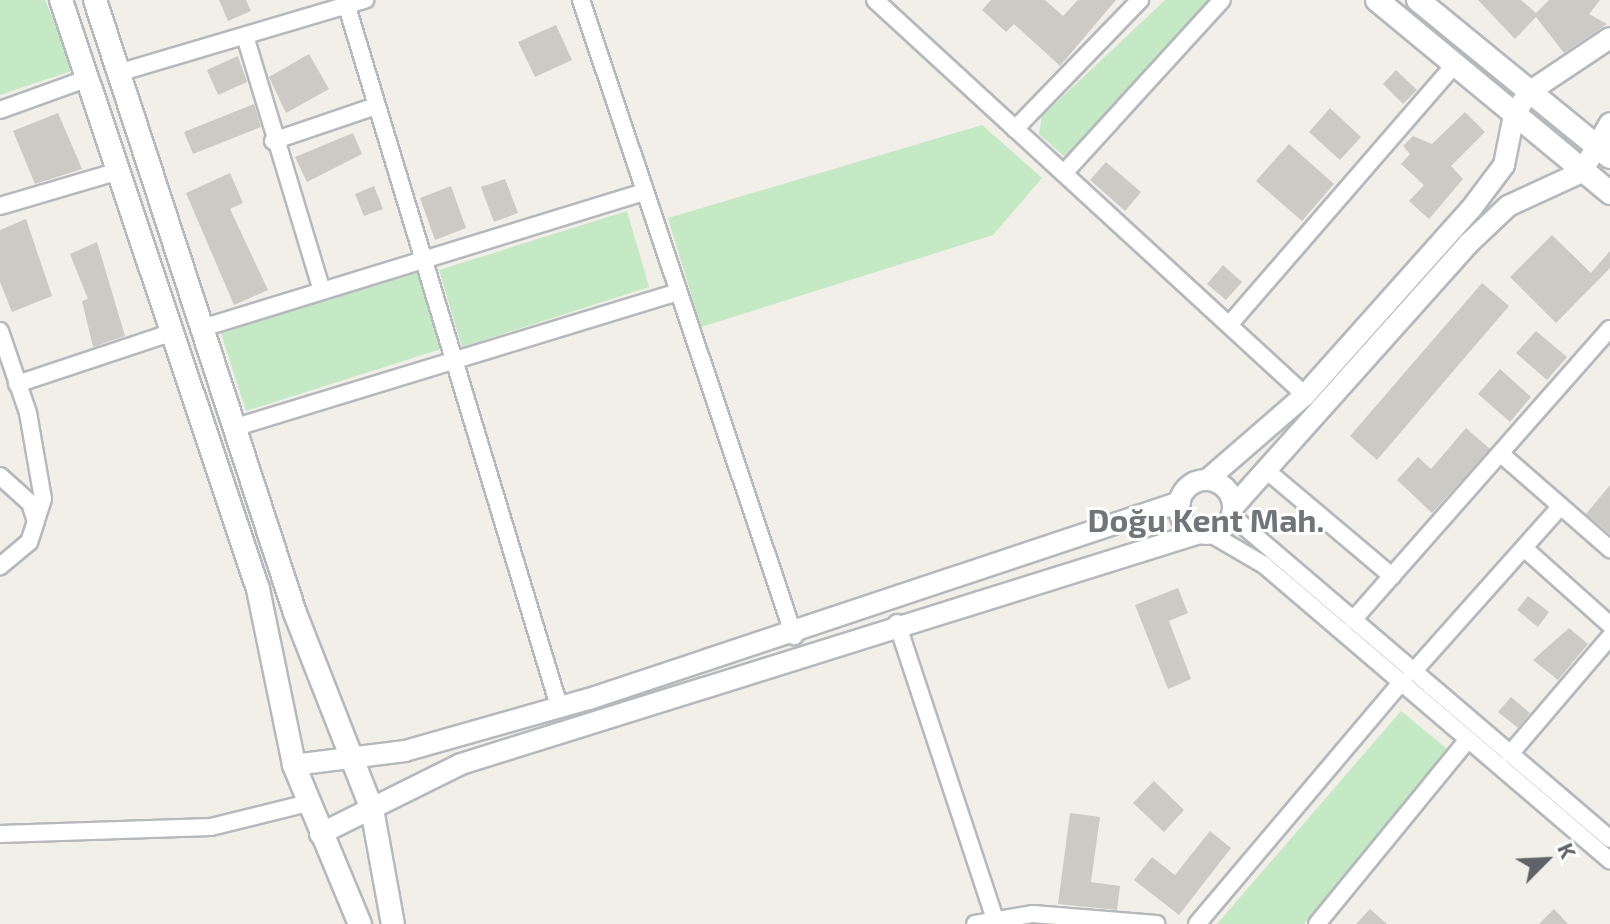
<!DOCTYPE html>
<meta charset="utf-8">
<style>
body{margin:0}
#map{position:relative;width:1610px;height:924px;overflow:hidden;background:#f1efe8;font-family:"Exo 2",sans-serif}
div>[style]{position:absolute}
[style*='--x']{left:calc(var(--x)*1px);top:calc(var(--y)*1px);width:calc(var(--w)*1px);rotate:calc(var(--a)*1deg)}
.green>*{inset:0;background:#c5e8c5}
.building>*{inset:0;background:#cccac5}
.roads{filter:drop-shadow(2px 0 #b5b8bc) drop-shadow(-2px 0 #b5b8bc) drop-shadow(0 2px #b5b8bc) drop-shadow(0 -2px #b5b8bc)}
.minor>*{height:16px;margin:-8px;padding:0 8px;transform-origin:8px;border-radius:8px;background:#fff}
.tertiary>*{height:20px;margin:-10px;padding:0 10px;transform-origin:10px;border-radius:10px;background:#fff}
.tertiary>.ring{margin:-10px;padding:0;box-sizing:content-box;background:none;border:20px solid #fff;border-radius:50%}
.secondary>*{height:22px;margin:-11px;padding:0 11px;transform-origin:11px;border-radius:11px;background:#fff}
span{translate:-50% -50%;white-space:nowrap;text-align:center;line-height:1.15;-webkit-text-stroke:6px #fff;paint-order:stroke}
.district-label{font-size:32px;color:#70757a;font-weight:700}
.north{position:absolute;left:1506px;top:820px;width:80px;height:80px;-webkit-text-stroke:6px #fff;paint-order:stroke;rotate:66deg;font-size:22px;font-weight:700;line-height:32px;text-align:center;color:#5f6368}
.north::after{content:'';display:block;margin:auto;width:28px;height:36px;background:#5f6368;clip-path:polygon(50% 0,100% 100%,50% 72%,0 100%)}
</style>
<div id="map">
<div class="green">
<div style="clip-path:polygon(0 0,45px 0,74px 70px,0 95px)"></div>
<div style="clip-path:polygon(1165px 0,1216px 0,1066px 158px,1039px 134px,1042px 116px)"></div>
<div style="clip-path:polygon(982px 125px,1042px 178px,993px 235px,701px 327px,668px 218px)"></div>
<div style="clip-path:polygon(627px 211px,649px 287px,462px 347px,439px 270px)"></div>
<div style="clip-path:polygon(422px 271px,441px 349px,246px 411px,221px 333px)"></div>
<div style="clip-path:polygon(1401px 711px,1451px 752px,1304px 924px,1217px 924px)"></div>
</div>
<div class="building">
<div style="clip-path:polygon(219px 0,246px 0,251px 11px,228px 21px)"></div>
<div style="clip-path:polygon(991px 0,1045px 0,1063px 16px,1078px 0,1116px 0,1060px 66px,1014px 24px,1006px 32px,982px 10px)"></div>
<div style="clip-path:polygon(1478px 0,1521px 0,1536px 13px,1549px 0,1600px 0,1589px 14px,1607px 24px,1564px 53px,1536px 17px,1515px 39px)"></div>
<div style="clip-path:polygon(556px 25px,572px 60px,535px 77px,518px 42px)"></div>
<div style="clip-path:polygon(309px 54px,329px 89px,286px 113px,269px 77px)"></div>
<div style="clip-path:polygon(238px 56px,247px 82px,218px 95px,207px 70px)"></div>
<div style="clip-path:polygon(1396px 70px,1417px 90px,1403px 104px,1383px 84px)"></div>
<div style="clip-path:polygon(254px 104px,261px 127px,193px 154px,184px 132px)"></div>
<div style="clip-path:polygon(1330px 108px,1361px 137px,1340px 160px,1309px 132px)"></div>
<div style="clip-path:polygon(1465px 112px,1485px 132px,1451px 166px,1463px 179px,1429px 219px,1409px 201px,1424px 185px,1401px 164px,1410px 154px,1403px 146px,1413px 136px,1432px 144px)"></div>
<div style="clip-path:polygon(58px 113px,82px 169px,35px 184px,13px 131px)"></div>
<div style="clip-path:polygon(353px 133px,362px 154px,307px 182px,295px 157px)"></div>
<div style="clip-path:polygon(1289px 144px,1334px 184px,1302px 221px,1256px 181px)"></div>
<div style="clip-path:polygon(1106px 162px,1141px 192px,1125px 211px,1090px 180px)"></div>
<div style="clip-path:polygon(230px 173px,243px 203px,230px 209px,268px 290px,234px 305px,186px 193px)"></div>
<div style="clip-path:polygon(505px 179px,518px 213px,494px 222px,481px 187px)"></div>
<div style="clip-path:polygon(374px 186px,383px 209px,364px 216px,355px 194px)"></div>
<div style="clip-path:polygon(451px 186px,466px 228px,435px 240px,420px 198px)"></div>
<div style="clip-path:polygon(26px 219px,52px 296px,12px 312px,0 282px,0 230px)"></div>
<div style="clip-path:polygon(1552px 235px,1591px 273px,1610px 251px,1610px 268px,1556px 323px,1510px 277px)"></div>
<div style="clip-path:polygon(97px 242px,125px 336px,93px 347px,82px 301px,88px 299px,70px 254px)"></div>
<div style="clip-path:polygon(1223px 265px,1242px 282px,1226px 300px,1207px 284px)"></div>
<div style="clip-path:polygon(1482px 283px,1509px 306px,1377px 460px,1350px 436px)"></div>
<div style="clip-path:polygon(1536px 331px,1567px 357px,1547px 380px,1516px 353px)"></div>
<div style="clip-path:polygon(1500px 369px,1531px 397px,1510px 422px,1478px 394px)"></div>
<div style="clip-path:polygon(1466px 428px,1490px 449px,1432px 513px,1397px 480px,1418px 457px,1431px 469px)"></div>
<div style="clip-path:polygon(1610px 485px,1610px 534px,1586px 514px)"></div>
<div style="clip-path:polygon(1178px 588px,1188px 613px,1169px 621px,1191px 679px,1168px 689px,1135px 605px)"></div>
<div style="clip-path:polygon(1528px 596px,1549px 612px,1538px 627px,1517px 610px)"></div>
<div style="clip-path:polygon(1569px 628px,1588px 644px,1558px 680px,1533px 660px)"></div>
<div style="clip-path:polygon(1511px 697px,1530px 713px,1518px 728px,1498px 712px)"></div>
<div style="clip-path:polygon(1154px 781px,1184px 810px,1164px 832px,1133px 803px)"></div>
<div style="clip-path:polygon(1070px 813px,1100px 817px,1091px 882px,1120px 886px,1117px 910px,1058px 904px)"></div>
<div style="clip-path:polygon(1210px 831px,1231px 848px,1179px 915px,1134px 880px,1152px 857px,1175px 875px)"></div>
<div style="clip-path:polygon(1370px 909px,1387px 924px,1356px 924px)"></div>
<div style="clip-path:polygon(1554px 909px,1568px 924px,1539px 924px)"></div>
</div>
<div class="roads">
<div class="minor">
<div style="--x:345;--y:0;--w:738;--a:73.14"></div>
<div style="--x:581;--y:0;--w:671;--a:71.48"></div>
<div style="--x:875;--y:0;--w:584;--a:42.57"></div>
<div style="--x:245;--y:36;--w:263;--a:73.2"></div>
<div style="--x:118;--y:73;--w:258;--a:-16.5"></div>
<div style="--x:0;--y:110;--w:95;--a:-19.8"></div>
<div style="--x:1015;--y:129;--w:180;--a:-45.9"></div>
<div style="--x:273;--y:141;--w:106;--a:-18.8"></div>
<div style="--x:1064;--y:173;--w:234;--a:-47.6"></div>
<div style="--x:0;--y:206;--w:124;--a:-16.4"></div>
<div style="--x:1229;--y:325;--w:344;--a:-49.1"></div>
<div style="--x:199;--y:329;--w:466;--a:-17.1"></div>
<div style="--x:0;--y:331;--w:87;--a:71.1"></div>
<div style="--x:28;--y:413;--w:87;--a:80.1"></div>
<div style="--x:43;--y:499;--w:23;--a:108"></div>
<div style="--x:17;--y:384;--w:164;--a:-18.4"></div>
<div style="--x:233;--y:428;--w:465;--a:-17"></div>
<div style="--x:1501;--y:454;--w:145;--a:41.1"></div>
<div style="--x:1266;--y:470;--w:165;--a:40.1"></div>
<div style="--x:0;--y:476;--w:40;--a:42"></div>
<div style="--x:30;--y:503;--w:19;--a:72"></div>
<div style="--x:36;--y:521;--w:22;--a:108"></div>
<div style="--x:29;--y:542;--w:38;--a:140"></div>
<div style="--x:1232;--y:516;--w:497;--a:40.5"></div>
<div style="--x:1211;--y:534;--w:61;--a:30.3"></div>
<div style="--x:1264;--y:565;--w:455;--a:40.5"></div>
<div style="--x:1524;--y:548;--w:115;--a:41.8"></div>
<div style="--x:1353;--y:620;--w:388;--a:-48.6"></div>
<div style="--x:897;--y:623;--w:312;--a:71.7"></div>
<div style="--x:1413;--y:672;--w:222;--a:-48.3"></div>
<div style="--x:1510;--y:754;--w:154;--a:-49.5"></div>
<div style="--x:0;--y:834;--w:211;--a:-1.9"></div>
<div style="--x:211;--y:827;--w:100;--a:-13.9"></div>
<div style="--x:975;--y:924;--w:59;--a:-9.8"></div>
<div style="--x:1033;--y:914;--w:124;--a:4.6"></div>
<div style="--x:1197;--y:924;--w:318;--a:-49.8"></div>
<div style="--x:1317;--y:924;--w:237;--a:-50.7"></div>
</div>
<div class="tertiary">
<div style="--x:1207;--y:480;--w:130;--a:-40.9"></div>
<div style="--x:1305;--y:395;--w:249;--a:-48.3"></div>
<div style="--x:1471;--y:209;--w:55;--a:-53.1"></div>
<div style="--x:1504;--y:165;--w:51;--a:-78.7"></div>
<div style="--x:1514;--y:115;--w:27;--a:-57"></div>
<div style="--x:1529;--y:92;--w:97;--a:-33.7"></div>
<div class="ring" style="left:1179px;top:480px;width:34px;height:34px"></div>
<div style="--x:1233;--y:507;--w:353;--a:-48.2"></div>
<div style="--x:1468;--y:244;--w:55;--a:-43.5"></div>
<div style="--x:1508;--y:206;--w:81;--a:-24.7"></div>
<div style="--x:1582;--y:172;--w:56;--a:-60.3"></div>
<div style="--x:294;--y:765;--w:112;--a:-7.2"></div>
<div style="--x:405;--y:751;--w:191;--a:-15.8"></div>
<div style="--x:589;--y:699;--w:623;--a:-18.43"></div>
<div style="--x:320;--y:834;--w:157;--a:-26.4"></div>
<div style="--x:461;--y:764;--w:774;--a:-17.36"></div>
</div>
<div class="secondary">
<div style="--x:61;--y:0;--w:621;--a:71.51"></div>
<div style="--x:258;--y:589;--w:180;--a:78.4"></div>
<div style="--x:294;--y:765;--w:172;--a:67.5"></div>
<div style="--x:95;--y:0;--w:645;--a:71.93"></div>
<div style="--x:295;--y:613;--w:211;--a:68.6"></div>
<div style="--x:372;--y:809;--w:117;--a:79.7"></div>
<div style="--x:1377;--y:0;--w:303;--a:39.6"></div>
<div style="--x:1418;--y:0;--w:248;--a:39.3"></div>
</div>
</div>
<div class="district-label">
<span style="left:1206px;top:519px">Doğu Kent Mah.</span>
</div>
<div class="north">K</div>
</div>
